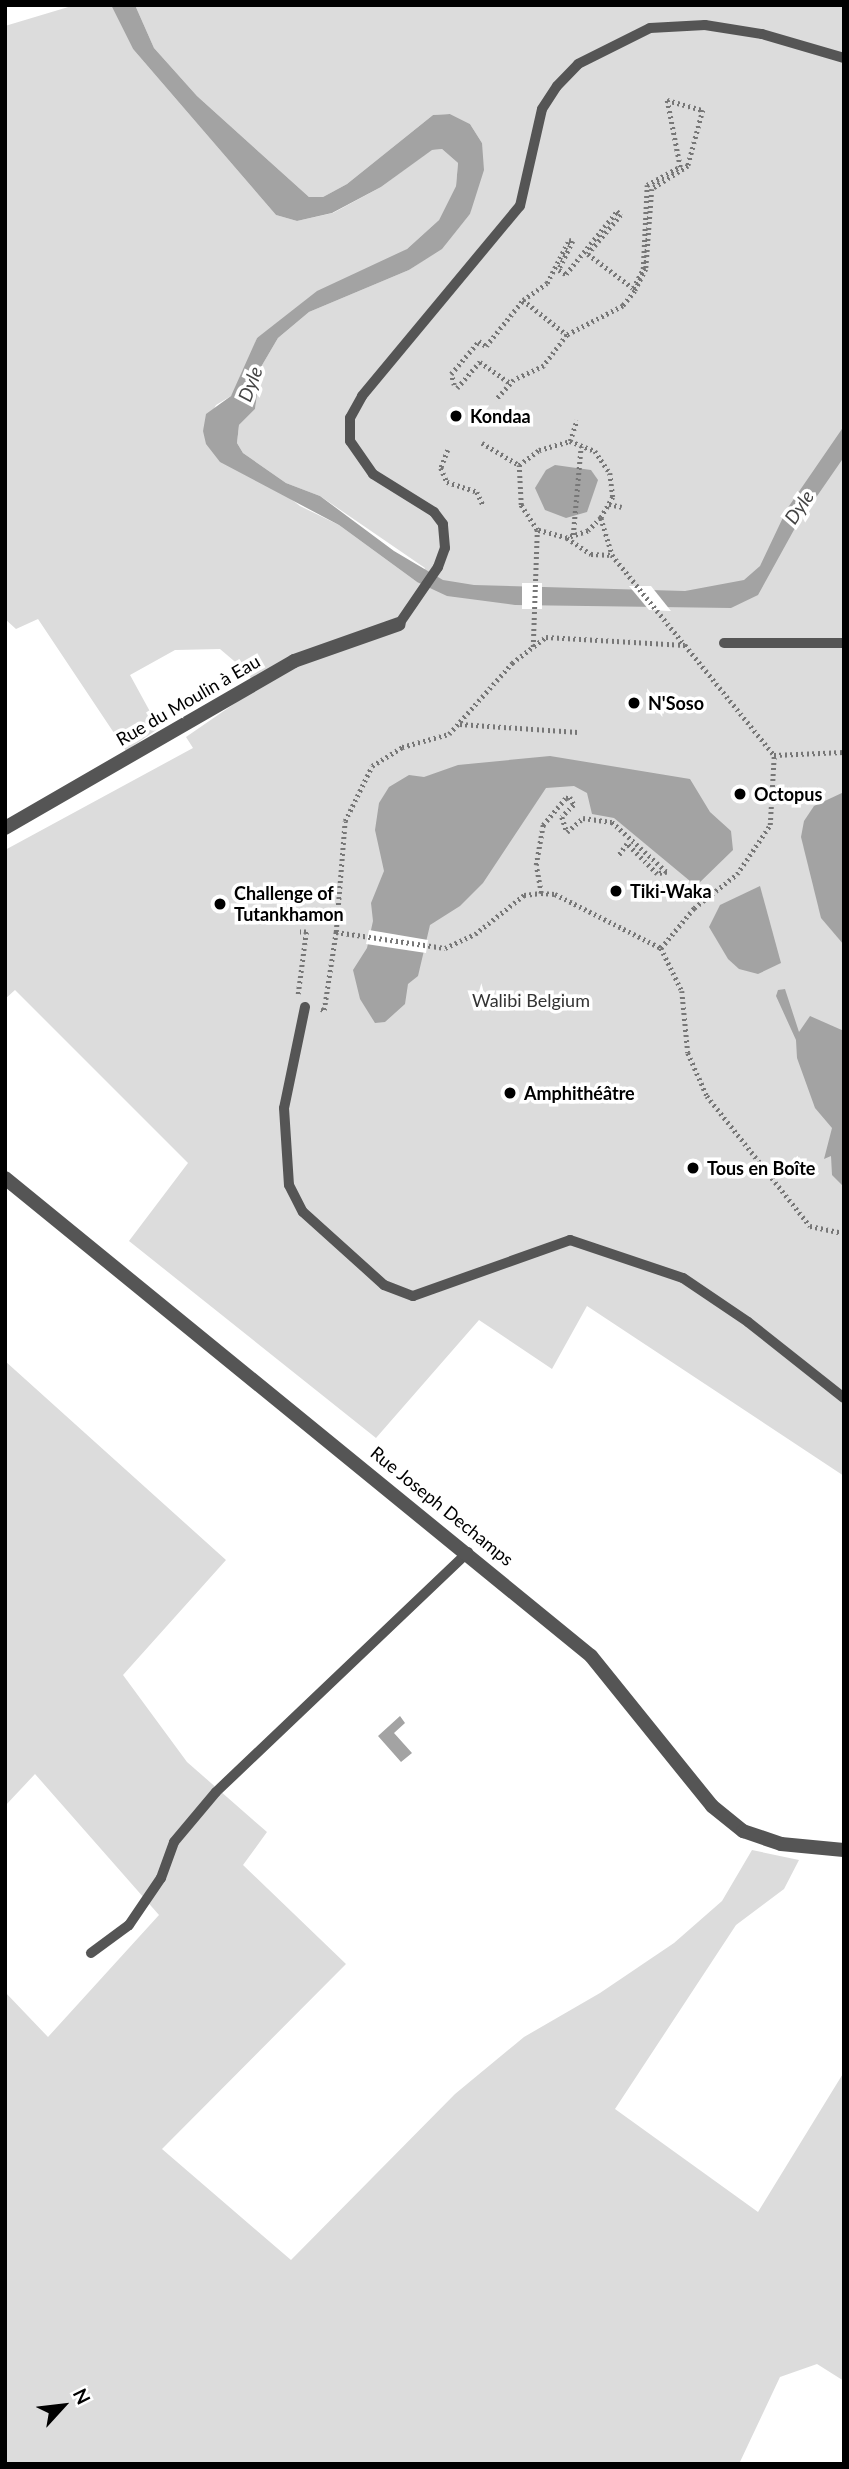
<!DOCTYPE html>
<meta charset="utf-8">
<style>
body{margin:0}
#map{position:relative;width:849px;height:2469px;overflow:hidden;background:#fff;font-family:Lato,sans-serif}
div>[style]{position:absolute}
[style*='--x']{left:calc(var(--x)*1px);top:calc(var(--y)*1px);width:calc(var(--w)*1px);rotate:calc(var(--a)*1deg)}
.green>*{inset:0;background:#dcdcdc}
.water>*{inset:0;background:#a3a3a3}
.pier>*{inset:0;background:#fff}
.path>*{height:4.5px;margin-top:-2.25px;transform-origin:0;background:repeating-linear-gradient(90deg,#777 0 2px,transparent 0 5.5px)}
.service>*{height:10px;margin:-5px;padding:0 5px;transform-origin:5px;border-radius:5px;background:#555}
.minor>*{height:14px;margin:-7px;padding:0 7px;transform-origin:7px;border-radius:7px;background:#555}
.tertiary>*{height:14px;margin:-7px;padding:0 7px;transform-origin:7px;border-radius:7px;background:#555}
.dots>*{width:19px;height:19px;translate:-50% -50%;box-sizing:border-box;border:4px solid #fff;border-radius:50%}
span{translate:-50% -50%;white-space:nowrap;text-align:center;line-height:1.15;-webkit-text-stroke:7px #fff;paint-order:stroke}
.poi-label{font-size:18px;color:#000;font-weight:700}
.left{translate:0 -50%;text-align:left}
.street-label{font-size:18px;color:#000}
.park-label{font-size:18px;color:#333}
.water-label{font-size:19px;color:#444;font-style:italic}
.frame{position:absolute;inset:0;border:7px solid #000;pointer-events:none}
.north{position:absolute;left:28px;top:2371px;width:70px;height:70px;-webkit-text-stroke:5px #fff;paint-order:stroke;rotate:63deg;font-size:19px;font-weight:700;line-height:28px;text-align:center;color:#000}
.north::after{content:'';display:block;margin:auto;width:24px;height:32px;background:#000;clip-path:polygon(50% 0,100% 100%,50% 72%,0 100%)}
</style>
<div id="map">
<div class="green">
<div style="clip-path:polygon(75px 5px,111px 5px,133px 49px,276px 215px,297px 221px,333px 213px,381px 187px,431px 150px,442px 149px,458px 163px,456px 186px,439px 220px,407px 249px,257px 338px,241px 381px,231px 396px,216px 405px,203px 431px,300px 506px,339px 525px,417px 582px,425px 568px,320px 496px,286px 483px,243px 453px,237px 443px,239px 425px,255px 409px,261px 367px,278px 338px,309px 312px,409px 270px,442px 248px,470px 214px,482px 143px,470px 124px,450px 114px,433px 115px,347px 184px,323px 197px,309px 197px,197px 96px,154px 48px,135px 5px,844px 5px,844px 1476px,587px 1306px,552px 1369px,479px 1320px,376px 1438px,129px 1241px,188px 1163px,15px 990px,5px 999px,5px 850px,193px 748px,186px 737px,257px 688px,247px 672px,220px 649px,175px 650px,130px 675px,159px 728px,126px 751px,38px 619px,16px 629px,5px 619px,5px 26px)"></div>
<div style="clip-path:polygon(5px 1361px,226px 1560px,123px 1675px,187px 1762px,267px 1832px,243px 1865px,346px 1964px,162px 2149px,291px 2260px,455px 2094px,524px 2037px,600px 1993px,674px 1943px,722px 1901px,752px 1850px,799px 1860px,784px 1889px,736px 1925px,615px 2109px,758px 2212px,844px 2072px,844px 2381px,817px 2364px,780px 2377px,739px 2464px,5px 2464px,5px 1992px,48px 2037px,159px 1915px,35px 1774px,5px 1806px)"></div>
</div>
<div class="water">
<div style="clip-path:polygon(111px 5px,135px 5px,154px 48px,197px 96px,309px 197px,323px 197px,347px 184px,433px 115px,450px 114px,470px 124px,482px 143px,484px 170px,470px 214px,442px 249px,409px 270px,309px 312px,278px 338px,261px 367px,255px 409px,239px 425px,237px 443px,243px 453px,286px 483px,320px 496px,394px 551px,443px 580px,474px 585px,685px 591px,744px 580px,760px 566px,787px 509px,844px 426px,844px 457px,795px 528px,758px 595px,731px 608px,515px 605px,447px 596px,417px 582px,339px 525px,220px 462px,206px 444px,203px 431px,206px 414px,231px 396px,257px 338px,317px 291px,407px 249px,439px 220px,456px 186px,458px 163px,442px 149px,432px 150px,381px 187px,332px 213px,297px 221px,276px 215px,133px 49px)"></div>
<div style="clip-path:polygon(555px 465px,591px 470px,598px 480px,587px 512px,566px 518px,545px 510px,535px 488px,546px 470px)"></div>
<div style="clip-path:polygon(550px 756px,690px 779px,710px 812px,731px 831px,733px 850px,696px 886px,614px 818px,592px 814px,587px 793px,574px 786px,546px 788px,483px 883px,460px 906px,430px 925px,418px 976px,408px 984px,405px 1004px,385px 1022px,375px 1023px,360px 999px,353px 970px,367px 948px,373px 921px,371px 903px,384px 871px,375px 830px,379px 803px,389px 787px,409px 775px,424px 777px,458px 765px)"></div>
<div style="clip-path:polygon(844px 792px,844px 945px,821px 918px,801px 837px,804px 821px,814px 806px)"></div>
<div style="clip-path:polygon(760px 886px,781px 963px,758px 974px,739px 969px,728px 959px,709px 927px,720px 905px)"></div>
<div style="clip-path:polygon(785px 989px,799px 1032px,810px 1016px,844px 1031px,844px 1187px,832px 1175px,831px 1156px,824px 1159px,832px 1128px,815px 1108px,797px 1058px,796px 1040px,776px 996px,778px 990px)"></div>
<div style="clip-path:polygon(400px 1716px,405px 1723px,394px 1733px,412px 1753px,401px 1762px,378px 1736px)"></div>
</div>
<div class="pier">
<div style="clip-path:polygon(522px 583px,542px 583px,542px 609px,522px 609px)"></div>
<div style="clip-path:polygon(629px 586px,651px 586px,671px 611px,649px 610px)"></div>
<div style="clip-path:polygon(369px 930px,428px 940px,426px 953px,366px 944px)"></div>
</div>
<div class="path">
<div style="--x:523;--y:300;--w:56;--a:38.5"></div>
<div style="--x:454;--y:385;--w:11;--a:-105"></div>
<div style="--x:451;--y:374;--w:43;--a:-49.7"></div>
<div style="--x:479;--y:341;--w:9;--a:36"></div>
<div style="--x:486;--y:346;--w:59;--a:-51.2"></div>
<div style="--x:523;--y:300;--w:29;--a:-35"></div>
<div style="--x:547;--y:283;--w:48;--a:-62.9"></div>
<div style="--x:569;--y:240;--w:4;--a:14"></div>
<div style="--x:573;--y:241;--w:32;--a:116"></div>
<div style="--x:559;--y:270;--w:8;--a:30"></div>
<div style="--x:566;--y:274;--w:81;--a:-51"></div>
<div style="--x:617;--y:211;--w:6;--a:45"></div>
<div style="--x:621;--y:215;--w:51;--a:130.2"></div>
<div style="--x:588;--y:254;--w:56;--a:37.1"></div>
<div style="--x:633;--y:288;--w:21;--a:-62"></div>
<div style="--x:643;--y:269;--w:84;--a:-87.3"></div>
<div style="--x:647;--y:185;--w:38;--a:-29"></div>
<div style="--x:680;--y:167;--w:68;--a:-101"></div>
<div style="--x:667;--y:100;--w:37;--a:16"></div>
<div style="--x:703;--y:110;--w:58;--a:105"></div>
<div style="--x:688;--y:166;--w:43;--a:147.4"></div>
<div style="--x:652;--y:189;--w:80;--a:94.3"></div>
<div style="--x:646;--y:269;--w:25;--a:117"></div>
<div style="--x:635;--y:291;--w:19;--a:129"></div>
<div style="--x:623;--y:306;--w:63;--a:152.6"></div>
<div style="--x:567;--y:335;--w:39;--a:127"></div>
<div style="--x:544;--y:366;--w:33;--a:155"></div>
<div style="--x:514;--y:380;--w:27;--a:132"></div>
<div style="--x:457;--y:388;--w:35;--a:-49"></div>
<div style="--x:480;--y:362;--w:37;--a:35"></div>
<div style="--x:570;--y:441;--w:22;--a:-72"></div>
<div style="--x:482;--y:443;--w:43;--a:30.7"></div>
<div style="--x:448;--y:450;--w:19;--a:111"></div>
<div style="--x:441;--y:468;--w:15;--a:67"></div>
<div style="--x:447;--y:482;--w:32;--a:18"></div>
<div style="--x:477;--y:492;--w:14;--a:65"></div>
<div style="--x:609;--y:504;--w:13;--a:13"></div>
<div style="--x:601;--y:518;--w:18;--a:135"></div>
<div style="--x:588;--y:531;--w:22;--a:162"></div>
<div style="--x:567;--y:538;--w:31;--a:-165"></div>
<div style="--x:537;--y:530;--w:30;--a:-123"></div>
<div style="--x:521;--y:505;--w:40;--a:-92.9"></div>
<div style="--x:519;--y:465;--w:25;--a:-37"></div>
<div style="--x:539;--y:450;--w:32;--a:-16"></div>
<div style="--x:570;--y:441;--w:27;--a:22"></div>
<div style="--x:595;--y:451;--w:27;--a:56"></div>
<div style="--x:610;--y:473;--w:24;--a:83"></div>
<div style="--x:613;--y:497;--w:24;--a:120"></div>
<div style="--x:601;--y:518;--w:39;--a:73"></div>
<div style="--x:612;--y:555;--w:116;--a:51"></div>
<div style="--x:573;--y:535;--w:89;--a:-84.9"></div>
<div style="--x:567;--y:538;--w:29;--a:34"></div>
<div style="--x:591;--y:554;--w:21;--a:3"></div>
<div style="--x:533;--y:647;--w:117;--a:-88"></div>
<div style="--x:460;--y:724;--w:118;--a:3.9"></div>
<div style="--x:541;--y:893;--w:28;--a:-100"></div>
<div style="--x:536;--y:865;--w:41;--a:-80.1"></div>
<div style="--x:543;--y:825;--w:35;--a:-50"></div>
<div style="--x:566;--y:798;--w:4;--a:-14"></div>
<div style="--x:570;--y:797;--w:9;--a:63"></div>
<div style="--x:574;--y:805;--w:17;--a:135"></div>
<div style="--x:562;--y:817;--w:16;--a:72"></div>
<div style="--x:567;--y:832;--w:21;--a:-41"></div>
<div style="--x:583;--y:818;--w:29;--a:8"></div>
<div style="--x:612;--y:822;--w:74;--a:42.3"></div>
<div style="--x:667;--y:872;--w:10;--a:169"></div>
<div style="--x:657;--y:874;--w:42;--a:-135"></div>
<div style="--x:627;--y:844;--w:16;--a:125"></div>
<div style="--x:336;--y:932;--w:110;--a:8.4"></div>
<div style="--x:445;--y:948;--w:33;--a:-25"></div>
<div style="--x:475;--y:934;--w:63;--a:-38.5"></div>
<div style="--x:524;--y:895;--w:17;--a:-7"></div>
<div style="--x:541;--y:893;--w:14;--a:4"></div>
<div style="--x:555;--y:894;--w:119;--a:27"></div>
<div style="--x:661;--y:948;--w:48;--a:64"></div>
<div style="--x:682;--y:991;--w:62;--a:84.5"></div>
<div style="--x:688;--y:1053;--w:47;--a:66.2"></div>
<div style="--x:707;--y:1096;--w:166;--a:51.6"></div>
<div style="--x:810;--y:1226;--w:35;--a:12"></div>
<div style="--x:661;--y:948;--w:52;--a:-50.5"></div>
<div style="--x:694;--y:908;--w:55;--a:-38.3"></div>
<div style="--x:737;--y:874;--w:59;--a:-56"></div>
<div style="--x:770;--y:825;--w:70;--a:-86.7"></div>
<div style="--x:774;--y:755;--w:70;--a:-2.5"></div>
<div style="--x:298;--y:994;--w:63;--a:-82.6"></div>
<div style="--x:306;--y:932;--w:6;--a:180"></div>
<div style="--x:321;--y:1009;--w:3;--a:18"></div>
<div style="--x:324;--y:1010;--w:79;--a:-81.3"></div>
<div style="--x:336;--y:932;--w:111;--a:-85.4"></div>
<div style="--x:345;--y:821;--w:61;--a:-63.9"></div>
<div style="--x:372;--y:766;--w:36;--a:-32"></div>
<div style="--x:402;--y:747;--w:49;--a:-15.5"></div>
<div style="--x:449;--y:734;--w:95;--a:-48.4"></div>
<div style="--x:512;--y:663;--w:43;--a:-37.4"></div>
<div style="--x:546;--y:637;--w:139;--a:3.3"></div>
<div style="--x:685;--y:645;--w:141;--a:51"></div>
</div>
<div class="service">
<div style="--x:399;--y:624;--w:69;--a:-55.6"></div>
<div style="--x:438;--y:567;--w:20;--a:-70"></div>
<div style="--x:445;--y:548;--w:24;--a:-95"></div>
<div style="--x:443;--y:524;--w:15;--a:-127"></div>
<div style="--x:434;--y:512;--w:72;--a:-148.1"></div>
<div style="--x:373;--y:474;--w:40;--a:-124.9"></div>
<div style="--x:350;--y:441;--w:23;--a:-90"></div>
<div style="--x:350;--y:418;--w:25;--a:-61"></div>
<div style="--x:362;--y:396;--w:247;--a:-50.3"></div>
<div style="--x:520;--y:206;--w:99;--a:-77.2"></div>
<div style="--x:542;--y:109;--w:27;--a:-57"></div>
<div style="--x:557;--y:86;--w:30;--a:-46"></div>
<div style="--x:578;--y:64;--w:80;--a:-26.6"></div>
<div style="--x:650;--y:28;--w:55;--a:-3.1"></div>
<div style="--x:705;--y:25;--w:58;--a:9"></div>
<div style="--x:762;--y:34;--w:85;--a:16.3"></div>
<div style="--x:724;--y:643;--w:120;--a:0"></div>
<div style="--x:305;--y:1007;--w:103;--a:101.7"></div>
<div style="--x:284;--y:1108;--w:77;--a:86.3"></div>
<div style="--x:289;--y:1185;--w:30;--a:63"></div>
<div style="--x:303;--y:1212;--w:109;--a:42"></div>
<div style="--x:384;--y:1285;--w:31;--a:21"></div>
<div style="--x:413;--y:1296;--w:167;--a:-19.6"></div>
<div style="--x:570;--y:1240;--w:119;--a:18.6"></div>
<div style="--x:683;--y:1278;--w:78;--a:34.1"></div>
<div style="--x:748;--y:1322;--w:122;--a:38.4"></div>
<div style="--x:91;--y:1953;--w:47;--a:-36.4"></div>
<div style="--x:129;--y:1925;--w:57;--a:-55.8"></div>
<div style="--x:161;--y:1878;--w:38;--a:-70"></div>
<div style="--x:174;--y:1842;--w:65;--a:-50"></div>
<div style="--x:216;--y:1792;--w:348;--a:-43.6"></div>
</div>
<div class="minor">
<div style="--x:5;--y:828;--w:334;--a:-30"></div>
<div style="--x:294;--y:661;--w:111;--a:-19.4"></div>
</div>
<div class="tertiary">
<div style="--x:5;--y:1178;--w:756;--a:39.2"></div>
<div style="--x:591;--y:1656;--w:193;--a:51.1"></div>
<div style="--x:712;--y:1806;--w:40;--a:39"></div>
<div style="--x:743;--y:1831;--w:40;--a:18.9"></div>
<div style="--x:781;--y:1844;--w:63;--a:5.4"></div>
</div>
<div class="dots">
<div style="left:456px;top:416px;background:#000"></div>
<div style="left:634px;top:703px;background:#000"></div>
<div style="left:740px;top:794px;background:#000"></div>
<div style="left:616px;top:891px;background:#000"></div>
<div style="left:220px;top:904px;background:#000"></div>
<div style="left:510px;top:1093px;background:#000"></div>
<div style="left:693px;top:1168px;background:#000"></div>
</div>
<div class="poi-label">
<span class="left" style="left:470px;top:416px">Kondaa</span>
<span class="left" style="left:648px;top:703px">N'Soso</span>
<span class="left" style="left:754px;top:794px">Octopus</span>
<span class="left" style="left:630px;top:891px">Tiki-Waka</span>
<span class="left" style="left:234px;top:904px">Challenge of<br>Tutankhamon</span>
<span class="left" style="left:524px;top:1093px">Amphithéâtre</span>
<span class="left" style="left:707px;top:1168px">Tous en Boîte</span>
</div>
<div class="street-label">
<span style="left:188px;top:700px;rotate:-30deg">Rue du Moulin à Eau</span>
<span style="left:442px;top:1506px;rotate:39deg">Rue Joseph Dechamps</span>
</div>
<div class="park-label">
<span style="left:531px;top:1000px">Walibi Belgium</span>
</div>
<div class="water-label">
<span style="left:250px;top:384px;rotate:-69deg">Dyle</span>
<span style="left:799px;top:507px;rotate:-56deg">Dyle</span>
</div>
<div class="frame"></div>
<div class="north">N</div>
</div>
